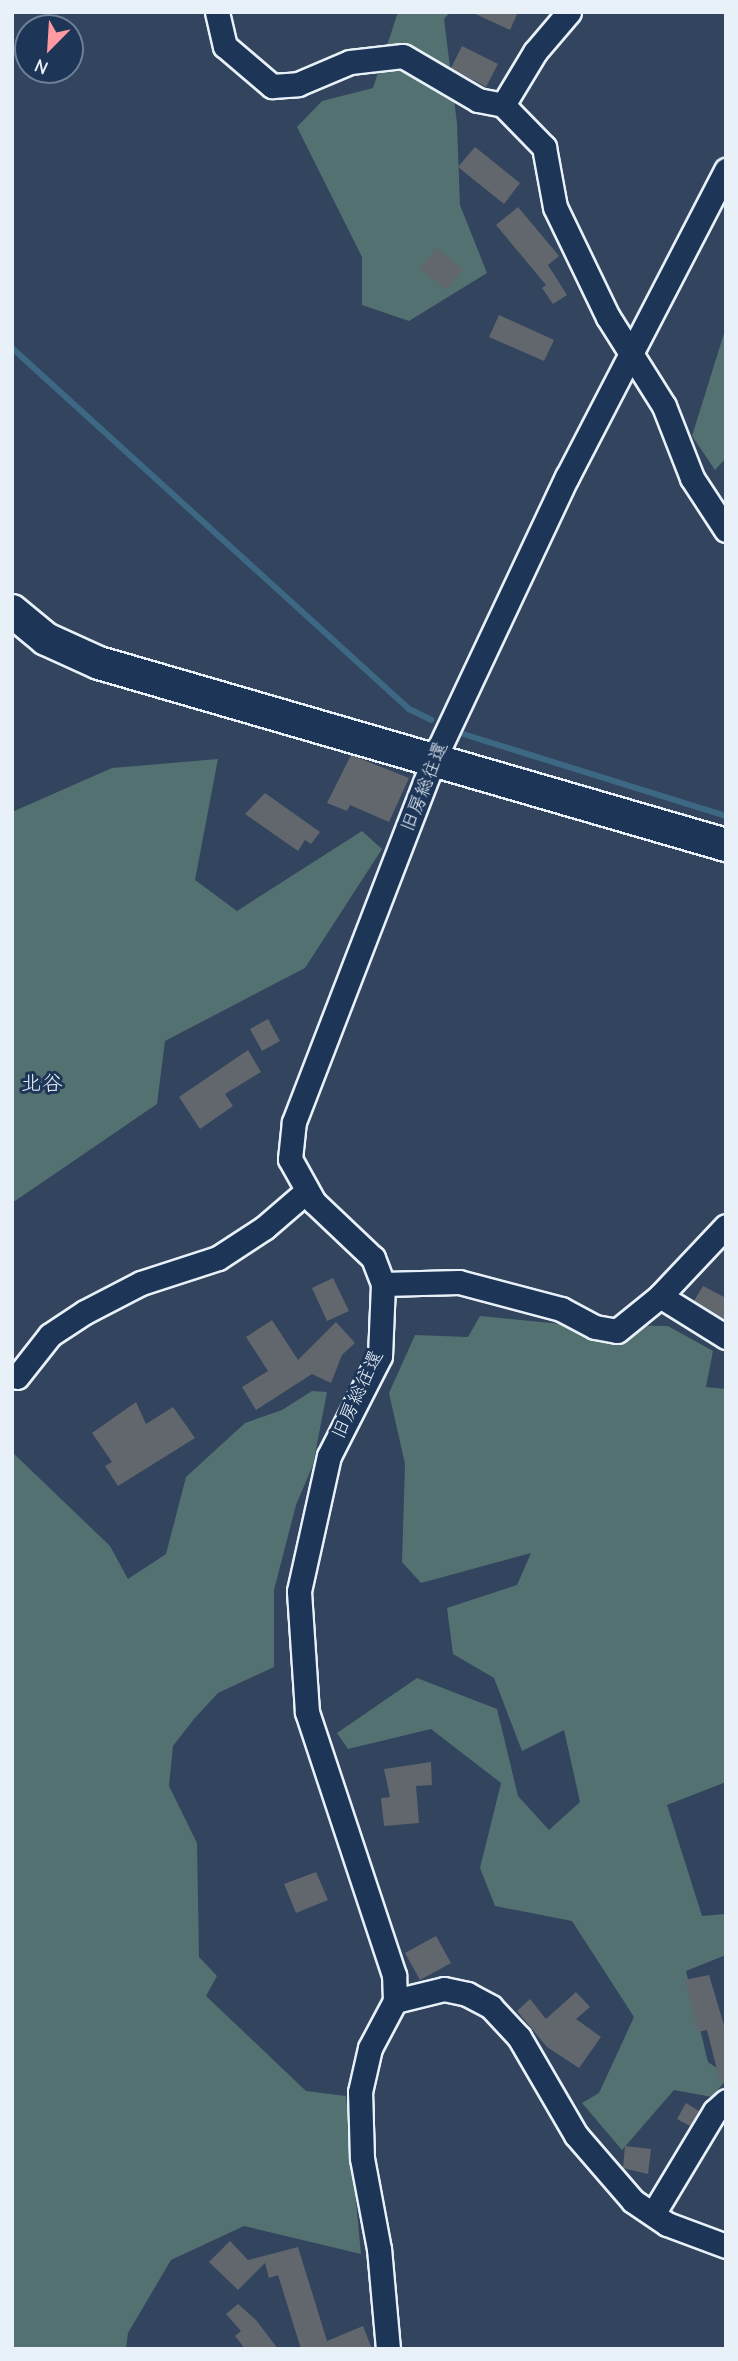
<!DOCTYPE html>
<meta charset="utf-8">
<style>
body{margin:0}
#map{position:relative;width:738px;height:2361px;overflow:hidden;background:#32445e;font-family:"Comic Neue","Klee One",sans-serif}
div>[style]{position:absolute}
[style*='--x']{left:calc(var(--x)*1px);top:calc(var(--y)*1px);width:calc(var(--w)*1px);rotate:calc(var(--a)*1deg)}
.green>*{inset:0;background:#537170}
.stream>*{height:6px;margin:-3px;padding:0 3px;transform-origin:3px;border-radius:3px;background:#3d6884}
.building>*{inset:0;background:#62676d}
.roads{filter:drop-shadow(2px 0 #e8f1f8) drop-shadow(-2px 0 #e8f1f8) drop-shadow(0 2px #e8f1f8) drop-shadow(0 -2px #e8f1f8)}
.street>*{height:23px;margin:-11.5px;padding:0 11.5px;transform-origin:11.5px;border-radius:11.5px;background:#1d3557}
.secondary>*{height:32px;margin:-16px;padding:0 16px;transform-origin:16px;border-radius:16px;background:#1d3557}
span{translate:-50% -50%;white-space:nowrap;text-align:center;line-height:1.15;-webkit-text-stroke:6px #1d3557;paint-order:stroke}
.street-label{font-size:19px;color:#e8f1f8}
.neighbourhood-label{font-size:21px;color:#e8f1f8}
.frame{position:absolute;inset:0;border:14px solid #e8f1f8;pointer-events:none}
.north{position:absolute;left:14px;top:14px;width:70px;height:70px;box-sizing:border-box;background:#1d3557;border:2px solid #6e8097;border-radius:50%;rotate:204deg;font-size:19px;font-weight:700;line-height:28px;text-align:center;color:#e8f1f8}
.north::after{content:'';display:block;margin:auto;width:24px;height:32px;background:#ff9aa2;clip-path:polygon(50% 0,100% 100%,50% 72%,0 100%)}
</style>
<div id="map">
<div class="green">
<div style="clip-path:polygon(398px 12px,450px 12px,444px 19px,457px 123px,460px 205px,487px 273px,409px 321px,362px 305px,362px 257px,297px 127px,322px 101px,373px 88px)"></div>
<div style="clip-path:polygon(726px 327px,726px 458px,715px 470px,692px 436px)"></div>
<div style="clip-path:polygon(218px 759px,195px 880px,237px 911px,362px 831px,382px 849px,305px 968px,165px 1041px,157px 1104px,12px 1203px,12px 812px,112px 768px)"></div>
<div style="clip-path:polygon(480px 1316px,561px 1324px,668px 1326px,713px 1351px,706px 1387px,726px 1389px,726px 1782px,667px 1805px,702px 1916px,726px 1914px,726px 1955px,686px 1971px,708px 2062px,726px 2074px,726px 2080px,712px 2097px,674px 2090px,622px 2150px,582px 2103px,599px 2093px,634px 2017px,572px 1921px,495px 1906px,480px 1868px,501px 1783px,431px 1729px,348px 1749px,337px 1733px,417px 1678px,497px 1709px,518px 1796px,549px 1830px,580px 1802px,564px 1730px,522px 1751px,494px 1678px,453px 1654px,447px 1608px,517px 1585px,531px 1553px,421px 1583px,402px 1562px,405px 1464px,389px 1393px,415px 1335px,468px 1337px)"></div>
<div style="clip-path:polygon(312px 1391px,327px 1392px,313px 1465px,296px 1505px,274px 1590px,274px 1667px,218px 1693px,194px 1719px,173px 1746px,169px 1786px,197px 1843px,199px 1957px,217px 1976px,206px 1996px,306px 2091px,346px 2096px,361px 2254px,244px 2226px,171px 2260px,128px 2333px,126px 2349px,12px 2349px,12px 1452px,110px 1546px,128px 1579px,166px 1554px,186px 1477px,245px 1423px,282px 1410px)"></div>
</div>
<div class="stream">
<div style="--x:12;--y:348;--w:537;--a:42.28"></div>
<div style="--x:409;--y:709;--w:25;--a:26"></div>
<div style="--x:463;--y:734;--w:275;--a:17.3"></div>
</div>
<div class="building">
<div style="clip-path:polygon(471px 12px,518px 12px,510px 30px)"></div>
<div style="clip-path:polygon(462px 46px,498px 64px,486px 87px,451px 68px)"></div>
<div style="clip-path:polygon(475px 147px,520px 183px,504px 204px,458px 167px)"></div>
<div style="clip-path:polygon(518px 207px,559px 256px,548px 265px,567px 295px,553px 304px,542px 288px,546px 285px,496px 225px)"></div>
<div style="clip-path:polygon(437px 248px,463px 269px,447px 290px,420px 269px)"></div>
<div style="clip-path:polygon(499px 315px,554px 340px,544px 361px,489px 337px)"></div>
<div style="clip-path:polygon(351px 755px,409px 778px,389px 822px,350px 805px,347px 811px,327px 803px)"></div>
<div style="clip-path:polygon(265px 793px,320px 832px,311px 844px,305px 840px,298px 851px,245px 814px)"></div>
<div style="clip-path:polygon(268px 1019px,280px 1041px,262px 1051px,250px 1029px)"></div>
<div style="clip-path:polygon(248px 1050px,261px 1072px,225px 1094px,233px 1106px,200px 1129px,179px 1097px)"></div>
<div style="clip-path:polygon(333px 1278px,349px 1311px,327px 1321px,312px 1288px)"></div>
<div style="clip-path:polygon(703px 1286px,726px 1298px,726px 1320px,694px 1301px)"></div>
<div style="clip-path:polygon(272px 1320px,298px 1360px,336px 1322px,355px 1343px,342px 1355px,331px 1383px,312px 1374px,256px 1410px,242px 1387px,268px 1371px,246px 1337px)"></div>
<div style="clip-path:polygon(136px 1402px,146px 1424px,173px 1407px,195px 1438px,118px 1486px,105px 1466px,112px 1462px,92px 1433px)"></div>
<div style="clip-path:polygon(431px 1762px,432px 1785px,416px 1786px,419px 1823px,384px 1826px,381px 1798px,390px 1797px,384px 1769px)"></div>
<div style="clip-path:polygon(316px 1872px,328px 1900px,296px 1913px,284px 1884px)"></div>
<div style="clip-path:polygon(436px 1936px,451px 1963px,420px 1980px,405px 1953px)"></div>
<div style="clip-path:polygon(709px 1975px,726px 2032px,726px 2081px,720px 2082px,707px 2030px,698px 2032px,685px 1980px)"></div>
<div style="clip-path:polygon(576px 1992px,590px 2007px,576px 2019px,601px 2037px,579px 2068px,547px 2047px,517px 2011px,530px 1999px,546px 2019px)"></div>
<div style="clip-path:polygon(686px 2103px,699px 2111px,690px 2126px,677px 2119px)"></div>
<div style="clip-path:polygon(625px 2146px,651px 2149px,648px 2174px,623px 2168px)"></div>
<div style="clip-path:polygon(230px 2241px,248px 2260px,298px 2247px,327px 2341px,363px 2326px,372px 2349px,301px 2349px,278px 2275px,269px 2278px,265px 2263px,238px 2290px,209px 2262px)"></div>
<div style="clip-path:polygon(238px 2304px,256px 2320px,278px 2349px,245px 2349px,235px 2336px,241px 2331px,226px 2314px)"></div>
</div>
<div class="roads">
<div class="street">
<div style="--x:217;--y:12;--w:35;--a:77"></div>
<div style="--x:225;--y:46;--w:62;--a:40.4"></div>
<div style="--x:272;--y:86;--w:26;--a:-4"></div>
<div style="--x:298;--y:84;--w:56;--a:-22.9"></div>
<div style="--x:350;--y:62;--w:53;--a:-6.5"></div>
<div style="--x:403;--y:56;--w:87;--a:30.4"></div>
<div style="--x:478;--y:100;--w:25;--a:11"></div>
<div style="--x:569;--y:12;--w:52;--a:130.4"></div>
<div style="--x:535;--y:52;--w:62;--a:121.1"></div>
<div style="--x:503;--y:105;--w:59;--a:45.7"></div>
<div style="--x:544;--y:147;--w:61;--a:79.6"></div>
<div style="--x:555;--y:207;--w:122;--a:64.3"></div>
<div style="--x:608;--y:317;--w:105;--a:57.8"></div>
<div style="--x:664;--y:406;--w:77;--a:68.7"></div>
<div style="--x:692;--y:478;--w:62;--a:56.8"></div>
<div style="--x:383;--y:1284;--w:76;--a:-1.5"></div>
<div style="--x:459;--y:1282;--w:106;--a:14.8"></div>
<div style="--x:561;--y:1309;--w:38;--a:28"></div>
<div style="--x:595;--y:1327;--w:22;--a:10"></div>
<div style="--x:617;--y:1331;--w:55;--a:-39.1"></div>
<div style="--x:660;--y:1296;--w:96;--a:-46.7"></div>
<div style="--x:660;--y:1296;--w:78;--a:31.8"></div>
<div style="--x:17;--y:1377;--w:53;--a:-51.8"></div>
<div style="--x:50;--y:1335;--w:42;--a:-33.3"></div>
<div style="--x:85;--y:1312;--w:63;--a:-27.4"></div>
<div style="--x:141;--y:1283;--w:81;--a:-18"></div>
<div style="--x:218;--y:1258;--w:55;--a:-33.1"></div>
<div style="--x:264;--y:1228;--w:57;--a:-40.7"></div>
<div style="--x:395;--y:2001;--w:50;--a:-13.8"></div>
<div style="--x:444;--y:1989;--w:24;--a:12"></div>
<div style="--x:467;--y:1994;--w:27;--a:28"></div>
<div style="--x:491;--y:2007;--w:41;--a:47"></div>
<div style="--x:519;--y:2037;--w:113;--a:59.8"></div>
<div style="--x:576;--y:2135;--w:87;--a:49.2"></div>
<div style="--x:633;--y:2201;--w:41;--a:34.1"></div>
<div style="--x:667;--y:2224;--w:63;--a:20.4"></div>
<div style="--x:653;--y:2214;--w:120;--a:-59"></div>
<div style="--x:715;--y:2111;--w:15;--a:-42"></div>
<div style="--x:388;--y:2349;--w:100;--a:-95.1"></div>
<div style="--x:379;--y:2249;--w:93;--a:-100.6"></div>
<div style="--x:362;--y:2158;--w:66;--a:-91.7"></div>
<div style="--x:360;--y:2092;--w:45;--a:-77.2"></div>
<div style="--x:370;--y:2048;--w:53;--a:-62"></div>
<div style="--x:395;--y:2001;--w:26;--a:-92"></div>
<div style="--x:394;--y:1975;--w:277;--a:-108.3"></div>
<div style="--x:307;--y:1712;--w:121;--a:-93.8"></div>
<div style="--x:299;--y:1591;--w:138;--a:-77.5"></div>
<div style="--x:329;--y:1456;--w:112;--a:-63"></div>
<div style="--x:380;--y:1356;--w:72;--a:-87.6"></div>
<div style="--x:383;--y:1284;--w:28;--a:-111"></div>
<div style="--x:373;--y:1258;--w:81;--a:-136.5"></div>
<div style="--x:314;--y:1202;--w:49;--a:-119.2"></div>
<div style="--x:290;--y:1159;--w:37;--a:-84"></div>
<div style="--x:294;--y:1122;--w:391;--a:-68.9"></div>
<div style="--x:435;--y:757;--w:310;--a:-64.8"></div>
<div style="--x:567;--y:477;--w:346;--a:-62.6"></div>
</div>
<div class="secondary">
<div style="--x:12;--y:611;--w:44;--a:39.5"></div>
<div style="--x:46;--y:639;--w:58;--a:24.4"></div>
<div style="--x:99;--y:663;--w:653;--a:16.19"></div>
</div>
</div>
<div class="street-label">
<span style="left:425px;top:787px;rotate:-68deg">旧房総往還</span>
<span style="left:358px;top:1395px;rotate:-65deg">旧房総往還</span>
</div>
<div class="neighbourhood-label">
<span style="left:42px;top:1083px">北谷</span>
</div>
<div class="frame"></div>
<div class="north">N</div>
</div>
